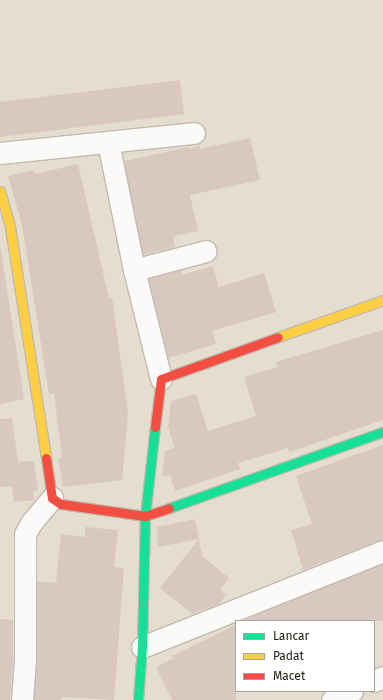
<!DOCTYPE html>
<style>
body{margin:0}
#map{position:relative;width:383px;height:700px;overflow:hidden;background:#e5ddce;font-family:"Fira Sans",sans-serif}
div>[style]{position:absolute}
[style*='--x']{left:calc(var(--x)*1px);top:calc(var(--y)*1px);width:calc(var(--w)*1px);rotate:calc(var(--a)*1deg)}
.building>*{inset:0;background:#d9c8bf}
.roads{filter:drop-shadow(1px 0 #c1baae) drop-shadow(-1px 0 #c1baae) drop-shadow(0 1px #c1baae) drop-shadow(0 -1px #c1baae)}
.street>*{height:21px;margin:-10.5px;padding:0 10.5px;transform-origin:10.5px;border-radius:10.5px;background:#fbfaf8}
.fast>*{height:9px;margin:-4.5px;padding:0 4.5px;transform-origin:4.5px;border-radius:4.5px;background:#16e098}
.slow>*{height:9px;margin:-4.5px;padding:0 4.5px;transform-origin:4.5px;border-radius:4.5px;background:#ffcf43}
.jam>*{height:9px;margin:-4.5px;padding:0 4.5px;transform-origin:4.5px;border-radius:4.5px;background:#f24e42}
span{translate:-50% -50%;white-space:nowrap;text-align:center;line-height:1.15;-webkit-text-stroke:3.5px #fff;paint-order:stroke}
.legend{position:absolute;left:235px;top:620px;width:140px;height:72px;box-sizing:border-box;background:#fff;border:1px solid #a5a39f;margin:0;padding:5px 7px;list-style:none;font-size:12px;color:#1e190f}
.legend li{display:flex;align-items:center;gap:8px;height:20px}
.legend b{width:20px;border:1px solid #a5a39f}
</style>
<div id="map">
<div class="building">
<div style="clip-path:polygon(180px 80px,184px 114px,0 137px,0 102px)"></div>
<div style="clip-path:polygon(250px 138px,260px 180px,190px 195px,198px 231px,173px 236px,175px 247px,143px 255px,124px 161px,189px 147px,189px 149px,200px 146px,200px 149px)"></div>
<div style="clip-path:polygon(78px 164px,109px 298px,112px 297px,128px 413px,122px 480px,63px 487px,58px 458px,62px 458px,54px 393px,49px 394px,22px 225px,8px 176px,34px 170px,35px 174px)"></div>
<div style="clip-path:polygon(0 244px,24px 399px,0 404px)"></div>
<div style="clip-path:polygon(213px 266px,219px 287px,264px 273px,276px 312px,212px 331px,216px 344px,168px 358px,148px 279px,181px 270px,182px 275px)"></div>
<div style="clip-path:polygon(383px 330px,383px 420px,289px 452px,288px 448px,238px 463px,240px 469px,175px 491px,170px 475px,162px 476px,165px 451px,175px 448px,168px 427px,171px 401px,196px 394px,208px 431px,256px 416px,244px 377px,278px 367px,276px 362px)"></div>
<div style="clip-path:polygon(12px 418px,18px 462px,34px 461px,38px 490px,33px 491px,34px 500px,14px 502px,12px 486px,0 487px,0 419px)"></div>
<div style="clip-path:polygon(383px 445px,383px 539px,303px 570px,291px 530px,312px 524px,296px 476px)"></div>
<div style="clip-path:polygon(195px 519px,202px 556px,229px 578px,220px 590px,226px 595px,219px 604px,192px 614px,160px 588px,199px 539px,158px 547px,157px 527px)"></div>
<div style="clip-path:polygon(85px 527px,118px 530px,114px 567px,124px 568px,114px 700px,62px 697px,61px 700px,34px 700px,37px 660px,37px 581px,56px 583px,61px 534px,85px 537px)"></div>
<div style="clip-path:polygon(383px 564px,383px 621px,243px 621px,258px 614px)"></div>
<div style="clip-path:polygon(0 619px,13px 620px,13px 660px,10px 700px,0 700px)"></div>
<div style="clip-path:polygon(236px 625px,236px 700px,172px 700px,156px 667px,174px 658px,172px 656px)"></div>
</div>
<div class="roads">
<div class="street">
<div style="--x:108;--y:142;--w:131;--a:78.5"></div>
<div style="--x:134;--y:270;--w:112;--a:76.1"></div>
<div style="--x:0;--y:153;--w:195;--a:-5.9"></div>
<div style="--x:134;--y:270;--w:74;--a:-14.8"></div>
<div style="--x:142;--y:647;--w:259;--a:-21.7"></div>
<div style="--x:374;--y:681;--w:10;--a:-24"></div>
<div style="--x:22;--y:700;--w:40;--a:-85.7"></div>
<div style="--x:25;--y:660;--w:126;--a:-90"></div>
<div style="--x:25;--y:534;--w:13;--a:-61"></div>
<div style="--x:31;--y:523;--w:33;--a:-50"></div>
<div style="--x:332;--y:700;--w:22;--a:-24"></div>
</div>
<div class="fast">
<div style="--x:169;--y:508;--w:227;--a:-19.6"></div>
<div style="--x:138;--y:700;--w:53;--a:-85.7"></div>
<div style="--x:142;--y:647;--w:131;--a:-88.7"></div>
<div style="--x:145;--y:516;--w:90;--a:-83.6"></div>
</div>
<div class="slow">
<div style="--x:0;--y:191;--w:37;--a:74"></div>
<div style="--x:10;--y:227;--w:234;--a:81.1"></div>
<div style="--x:278;--y:337;--w:111;--a:-19.4"></div>
</div>
<div class="jam">
<div style="--x:155;--y:427;--w:48;--a:-82.9"></div>
<div style="--x:161;--y:379;--w:124;--a:-19.7"></div>
<div style="--x:46;--y:458;--w:40;--a:81.5"></div>
<div style="--x:52;--y:498;--w:11;--a:34"></div>
<div style="--x:61;--y:504;--w:85;--a:8.1"></div>
<div style="--x:145;--y:516;--w:25;--a:-18"></div>
</div>
</div>
<ul class="legend">
<li><b style="height:5px;background:#16e098"></b>Lancar</li>
<li><b style="height:5px;background:#ffcf43"></b>Padat</li>
<li><b style="height:5px;background:#f24e42"></b>Macet</li>
</ul>
</div>
